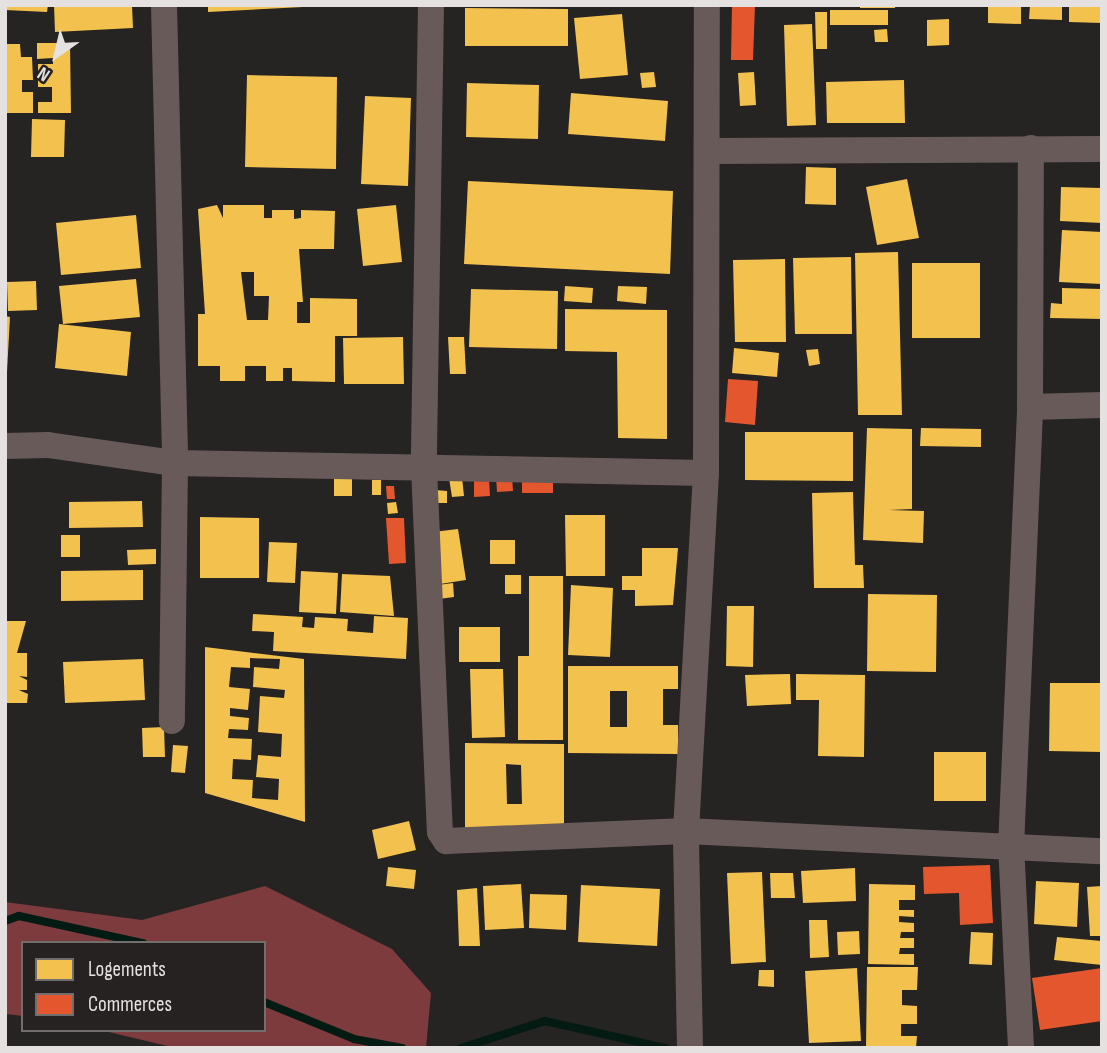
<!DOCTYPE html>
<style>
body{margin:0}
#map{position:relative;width:1107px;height:1053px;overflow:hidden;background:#262323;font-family:"Sofia Sans Condensed",sans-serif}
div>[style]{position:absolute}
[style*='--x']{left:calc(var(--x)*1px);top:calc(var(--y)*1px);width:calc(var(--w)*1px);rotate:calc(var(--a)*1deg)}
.forest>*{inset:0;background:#7d3b3d}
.homes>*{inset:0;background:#f2c14e}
.shops>*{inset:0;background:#e4572e}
.stream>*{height:8px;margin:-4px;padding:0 4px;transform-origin:4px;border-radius:4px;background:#031b13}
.minor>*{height:26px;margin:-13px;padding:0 13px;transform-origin:13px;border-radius:13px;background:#695a5a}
span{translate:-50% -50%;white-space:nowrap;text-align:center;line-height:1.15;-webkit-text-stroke:7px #272222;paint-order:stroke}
.frame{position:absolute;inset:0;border:7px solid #e5e1e1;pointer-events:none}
.legend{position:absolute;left:21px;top:941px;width:245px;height:91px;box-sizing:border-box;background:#272222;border:2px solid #736e6e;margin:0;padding:9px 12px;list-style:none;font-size:21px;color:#e5e1e1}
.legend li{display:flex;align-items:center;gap:14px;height:35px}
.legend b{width:35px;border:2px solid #736e6e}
.north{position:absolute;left:21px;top:21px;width:70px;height:70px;-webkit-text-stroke:5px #272222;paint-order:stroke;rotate:214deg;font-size:19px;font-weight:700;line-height:28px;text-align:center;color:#e5e1e1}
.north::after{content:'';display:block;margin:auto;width:24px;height:32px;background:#e5e1e1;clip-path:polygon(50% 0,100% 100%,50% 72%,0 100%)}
</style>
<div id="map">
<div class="forest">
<div style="clip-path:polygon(265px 886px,392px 949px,431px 993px,426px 1048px,176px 1048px,100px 1030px,264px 1030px,264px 943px,23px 943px,23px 1016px,5px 1014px,5px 902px,142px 920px)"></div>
</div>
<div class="homes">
<div style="clip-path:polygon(5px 5px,48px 5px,47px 12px,5px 10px)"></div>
<div style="clip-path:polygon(54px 5px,132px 5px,133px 28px,55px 32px)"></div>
<div style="clip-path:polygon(208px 5px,303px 5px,303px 7px,208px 12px)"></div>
<div style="clip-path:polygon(860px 5px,895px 5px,895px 8px,860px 8px)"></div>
<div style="clip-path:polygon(988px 5px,1021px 5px,1021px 24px,988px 23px)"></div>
<div style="clip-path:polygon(1030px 5px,1062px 5px,1062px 20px,1029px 19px)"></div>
<div style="clip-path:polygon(1069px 5px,1102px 5px,1102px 23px,1069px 22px)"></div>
<div style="clip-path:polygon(465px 8px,568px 9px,568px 46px,465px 46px)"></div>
<div style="clip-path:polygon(830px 10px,888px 10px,888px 25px,830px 25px)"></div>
<div style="clip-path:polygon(815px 12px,827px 12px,827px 49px,816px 49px)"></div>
<div style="clip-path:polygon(622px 14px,628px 75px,580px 79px,574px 18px)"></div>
<div style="clip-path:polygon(949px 19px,949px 45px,927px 46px,927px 20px)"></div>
<div style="clip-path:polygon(812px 24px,816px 125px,787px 126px,784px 25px)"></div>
<div style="clip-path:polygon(887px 29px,888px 42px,875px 42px,874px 30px)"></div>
<div style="clip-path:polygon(37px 43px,70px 43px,71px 113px,38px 113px,38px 102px,52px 102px,52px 87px,38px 87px,38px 64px,53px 64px,53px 58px,37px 59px)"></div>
<div style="clip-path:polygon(5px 44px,20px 44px,21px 57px,32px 57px,33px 80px,22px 80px,22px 92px,33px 92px,33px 113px,5px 113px)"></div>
<div style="clip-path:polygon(654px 72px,656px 87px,642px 88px,640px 73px)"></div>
<div style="clip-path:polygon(754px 72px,756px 105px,740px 106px,738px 73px)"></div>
<div style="clip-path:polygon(247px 75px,337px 77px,336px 169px,245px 167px)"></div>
<div style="clip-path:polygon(904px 80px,905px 123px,827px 123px,826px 82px)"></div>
<div style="clip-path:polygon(467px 83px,539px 85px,538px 139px,466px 137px)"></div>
<div style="clip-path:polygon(571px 93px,668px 101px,665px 141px,568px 134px)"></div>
<div style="clip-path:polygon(365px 96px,411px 98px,408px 186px,361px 184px)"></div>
<div style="clip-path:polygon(32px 119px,65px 120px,64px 157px,31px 157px)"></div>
<div style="clip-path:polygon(806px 167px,836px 168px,836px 205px,805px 204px)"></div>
<div style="clip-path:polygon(907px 179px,919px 238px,877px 245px,866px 187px)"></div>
<div style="clip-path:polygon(468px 181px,673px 191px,670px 274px,464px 264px)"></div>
<div style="clip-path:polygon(1061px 187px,1102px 188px,1102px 223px,1060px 221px)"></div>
<div style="clip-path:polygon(evenodd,217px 205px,223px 218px,223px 205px,264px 205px,264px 218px,272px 218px,272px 210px,294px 210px,294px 219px,301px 218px,301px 210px,335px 211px,334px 249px,299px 249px,303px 302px,297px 302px,297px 323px,310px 323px,310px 298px,357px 299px,357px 336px,335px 336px,335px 382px,292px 381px,292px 368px,283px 368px,283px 381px,266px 381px,266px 366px,245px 366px,245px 381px,220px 381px,220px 366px,198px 366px,198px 314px,205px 314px,198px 209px,217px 205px,241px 272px,254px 272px,254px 296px,269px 296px,268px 320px,247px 320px,241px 272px)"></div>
<div style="clip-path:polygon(396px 205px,402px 262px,363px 266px,357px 209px)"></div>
<div style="clip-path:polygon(136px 215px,141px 268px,61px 275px,56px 223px)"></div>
<div style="clip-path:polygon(1062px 230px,1102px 232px,1102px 284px,1059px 282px)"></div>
<div style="clip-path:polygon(898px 252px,902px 415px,858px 415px,855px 253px)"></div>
<div style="clip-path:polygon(851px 257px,852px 334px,795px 334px,793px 258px)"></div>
<div style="clip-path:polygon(785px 259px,786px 342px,735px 342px,733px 260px)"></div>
<div style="clip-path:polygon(912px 263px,980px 263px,980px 338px,912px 338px)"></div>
<div style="clip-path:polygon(136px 279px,140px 317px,63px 324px,59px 286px)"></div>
<div style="clip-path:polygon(36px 281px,37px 310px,8px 311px,7px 282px)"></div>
<div style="clip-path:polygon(565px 286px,593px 288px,592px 303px,564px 301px)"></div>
<div style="clip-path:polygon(618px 286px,647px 287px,646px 304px,617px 301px)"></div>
<div style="clip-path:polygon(1062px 288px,1102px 289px,1102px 319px,1050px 318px,1051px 303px,1062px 304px)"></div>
<div style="clip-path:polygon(471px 289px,558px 291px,557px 349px,469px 347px)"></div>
<div style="clip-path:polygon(565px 309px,667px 310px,667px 439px,618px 438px,617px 352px,565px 351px)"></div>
<div style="clip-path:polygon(5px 316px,10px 317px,7px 372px,5px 372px)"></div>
<div style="clip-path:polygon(59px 324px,131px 332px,127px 376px,55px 368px)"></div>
<div style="clip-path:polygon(403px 337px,404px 384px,344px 384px,343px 338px)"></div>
<div style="clip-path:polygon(448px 337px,464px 337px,466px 374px,450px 374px)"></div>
<div style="clip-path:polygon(734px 348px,779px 353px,777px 377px,732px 373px)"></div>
<div style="clip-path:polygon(818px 349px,820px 364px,809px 366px,806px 350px)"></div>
<div style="clip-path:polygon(867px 428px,912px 429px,912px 509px,889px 510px,924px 511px,923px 543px,863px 540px)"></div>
<div style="clip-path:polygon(921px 428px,981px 429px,981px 447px,920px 446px)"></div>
<div style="clip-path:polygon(745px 432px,853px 432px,853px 481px,745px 480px)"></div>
<div style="clip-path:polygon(334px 477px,352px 478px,352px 496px,334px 496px)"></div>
<div style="clip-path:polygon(462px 477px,464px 496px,452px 497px,449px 478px)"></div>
<div style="clip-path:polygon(372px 480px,381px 480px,381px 495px,372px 495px)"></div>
<div style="clip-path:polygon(435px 490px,447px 491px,447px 503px,434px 503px)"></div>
<div style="clip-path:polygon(853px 492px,855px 565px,863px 565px,864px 588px,814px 588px,812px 493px)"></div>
<div style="clip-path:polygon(142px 501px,143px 527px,69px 528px,69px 502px)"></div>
<div style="clip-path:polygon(396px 502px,398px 513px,388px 514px,387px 503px)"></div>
<div style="clip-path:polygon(565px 515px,605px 515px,605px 576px,566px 576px)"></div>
<div style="clip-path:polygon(200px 517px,259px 518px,259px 578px,200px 578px)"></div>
<div style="clip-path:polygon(458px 529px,466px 580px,440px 584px,433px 532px)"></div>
<div style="clip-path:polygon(61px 535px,80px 535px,80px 557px,61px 557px)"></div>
<div style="clip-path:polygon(490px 540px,515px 540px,515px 564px,490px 564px)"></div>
<div style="clip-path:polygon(269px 542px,297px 543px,295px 583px,267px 582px)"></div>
<div style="clip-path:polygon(642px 548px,678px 548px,673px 605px,635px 606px,635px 590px,622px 590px,622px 576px,642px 576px)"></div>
<div style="clip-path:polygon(156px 549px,156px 564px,128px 565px,127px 550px)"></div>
<div style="clip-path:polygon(143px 570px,143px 600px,61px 601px,61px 571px)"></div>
<div style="clip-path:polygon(301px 571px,338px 573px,336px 614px,299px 612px)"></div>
<div style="clip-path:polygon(342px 574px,390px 576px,394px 616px,340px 612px)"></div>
<div style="clip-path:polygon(505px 575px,521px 575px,521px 594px,505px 594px)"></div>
<div style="clip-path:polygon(529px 576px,563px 576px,563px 740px,518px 740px,518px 656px,529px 656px)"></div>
<div style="clip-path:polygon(453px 583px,454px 597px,439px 599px,438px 585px)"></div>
<div style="clip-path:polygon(571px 585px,613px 588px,610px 657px,568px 655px)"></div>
<div style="clip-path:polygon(868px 594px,937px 595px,936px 672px,867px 671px)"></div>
<div style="clip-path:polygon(727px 606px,754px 606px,753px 667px,726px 666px)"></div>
<div style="clip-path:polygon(253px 614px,303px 617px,302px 627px,314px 628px,315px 617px,348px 619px,347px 631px,373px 633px,374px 616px,408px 618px,406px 659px,273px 651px,274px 632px,252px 631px)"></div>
<div style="clip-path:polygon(5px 621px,26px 621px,17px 653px,27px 653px,27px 677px,19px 676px,27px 680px,27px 690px,19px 690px,28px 694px,27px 703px,5px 703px)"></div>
<div style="clip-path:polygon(459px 627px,500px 627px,500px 662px,459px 662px)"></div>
<div style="clip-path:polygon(evenodd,205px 647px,304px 659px,305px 822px,205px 793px,205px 647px,250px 658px,280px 659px,279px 669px,254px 667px,253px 687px,285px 690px,284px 698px,260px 696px,258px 732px,282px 734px,281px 757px,258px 755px,256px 777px,279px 779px,278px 800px,252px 798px,253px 780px,232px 779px,233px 759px,251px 760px,252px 739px,228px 738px,229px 729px,248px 730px,249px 718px,230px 716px,230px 708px,248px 710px,250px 689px,229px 687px,231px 667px,250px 668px,250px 658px)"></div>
<div style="clip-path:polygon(143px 659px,145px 700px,65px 703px,63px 662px)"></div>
<div style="clip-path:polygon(evenodd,568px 666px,678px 666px,678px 689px,663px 689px,663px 725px,678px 725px,678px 754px,568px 753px,568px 666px,610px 691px,627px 691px,627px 727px,610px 727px,610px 691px)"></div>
<div style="clip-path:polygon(470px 669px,503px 669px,505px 737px,472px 738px)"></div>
<div style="clip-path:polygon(790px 674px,791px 704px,747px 706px,745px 675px)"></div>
<div style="clip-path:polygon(796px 674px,865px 675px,864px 757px,818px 756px,819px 700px,796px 700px)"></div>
<div style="clip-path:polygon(1050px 683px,1101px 683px,1102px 752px,1049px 751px)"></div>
<div style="clip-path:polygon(164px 727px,165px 757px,143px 757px,142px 728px)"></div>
<div style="clip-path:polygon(evenodd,465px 743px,564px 744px,564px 830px,465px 829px,465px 743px,506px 764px,521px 765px,522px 804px,507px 804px,506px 764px)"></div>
<div style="clip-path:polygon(173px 745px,188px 746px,185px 773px,171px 772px)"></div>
<div style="clip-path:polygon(934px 752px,986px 752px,986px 801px,934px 801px)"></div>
<div style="clip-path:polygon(409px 821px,416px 850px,378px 859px,372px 830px)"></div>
<div style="clip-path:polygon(388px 867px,416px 870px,414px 889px,386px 886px)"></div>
<div style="clip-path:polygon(855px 868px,856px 901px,803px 903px,801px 871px)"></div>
<div style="clip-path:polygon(762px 872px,766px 962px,731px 964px,727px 873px)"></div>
<div style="clip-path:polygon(770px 873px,793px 873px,795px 898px,771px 898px)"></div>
<div style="clip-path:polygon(1036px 881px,1079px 883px,1077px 927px,1034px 924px)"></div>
<div style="clip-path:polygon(521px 884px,524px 928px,485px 930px,483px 886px)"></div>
<div style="clip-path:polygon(869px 884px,915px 885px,915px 900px,899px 900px,899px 910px,914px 910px,914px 917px,899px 916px,899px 922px,914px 923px,914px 932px,901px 932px,900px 938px,914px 938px,914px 948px,900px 948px,899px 954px,914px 954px,914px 965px,868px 964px)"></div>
<div style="clip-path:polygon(581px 885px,660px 889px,657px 946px,578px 942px)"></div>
<div style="clip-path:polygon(1102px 886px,1102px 936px,1090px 936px,1087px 887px)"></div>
<div style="clip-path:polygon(477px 888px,480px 946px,459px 946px,457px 890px)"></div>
<div style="clip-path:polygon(530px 894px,567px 895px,566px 930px,529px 928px)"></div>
<div style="clip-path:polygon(809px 920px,827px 920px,829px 957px,810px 958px)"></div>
<div style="clip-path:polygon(859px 931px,860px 954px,838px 955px,837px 932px)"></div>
<div style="clip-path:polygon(971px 932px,993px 933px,992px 965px,969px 964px)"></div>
<div style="clip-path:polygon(1057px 937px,1102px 941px,1102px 965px,1054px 960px)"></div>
<div style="clip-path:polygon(867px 967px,918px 967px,917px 990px,902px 990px,902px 1005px,917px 1006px,917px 1024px,901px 1024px,901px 1036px,917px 1036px,916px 1048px,866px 1047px)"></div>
<div style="clip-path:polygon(857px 968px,861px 1041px,809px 1043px,805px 971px)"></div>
<div style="clip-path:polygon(759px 970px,774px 970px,774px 987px,758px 986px)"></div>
</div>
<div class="shops">
<div style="clip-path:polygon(732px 5px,755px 5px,753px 60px,731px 60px)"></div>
<div style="clip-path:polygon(728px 379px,758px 381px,755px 425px,725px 422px)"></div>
<div style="clip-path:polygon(522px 475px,553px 476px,553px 493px,522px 493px)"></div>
<div style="clip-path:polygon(496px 476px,512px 476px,513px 491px,497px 492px)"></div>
<div style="clip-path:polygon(474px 478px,489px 478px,490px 496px,474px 497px)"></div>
<div style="clip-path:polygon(386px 486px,394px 486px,395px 499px,387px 499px)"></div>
<div style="clip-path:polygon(386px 518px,404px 518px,406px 563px,389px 564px)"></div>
<div style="clip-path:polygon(990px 865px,993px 923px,960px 925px,959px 893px,924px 894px,923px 867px)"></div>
<div style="clip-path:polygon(1102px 968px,1102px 1021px,1040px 1030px,1032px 978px)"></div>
</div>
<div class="stream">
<div style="--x:5;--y:921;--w:15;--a:-20"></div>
<div style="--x:19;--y:916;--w:127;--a:12.3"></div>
<div style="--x:264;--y:1002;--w:97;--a:22.3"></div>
<div style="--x:354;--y:1039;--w:49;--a:10.6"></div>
<div style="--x:461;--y:1048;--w:88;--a:-17.8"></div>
<div style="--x:545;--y:1021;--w:124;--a:12.6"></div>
</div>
<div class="minor">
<div style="--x:164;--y:5;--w:458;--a:88.6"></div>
<div style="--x:175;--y:463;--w:258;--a:90.7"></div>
<div style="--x:431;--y:5;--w:463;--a:90.9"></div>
<div style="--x:424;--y:468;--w:364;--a:87.5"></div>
<div style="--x:440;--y:832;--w:11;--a:56"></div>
<div style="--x:446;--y:841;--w:240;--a:-2.4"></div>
<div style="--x:686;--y:831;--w:416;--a:2.8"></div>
<div style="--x:709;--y:151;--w:393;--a:-0.3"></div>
<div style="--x:1030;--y:407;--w:72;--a:-1.6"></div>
<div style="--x:5;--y:446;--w:43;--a:-1.3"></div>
<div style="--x:48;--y:445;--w:128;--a:8.1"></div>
<div style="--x:175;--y:463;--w:531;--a:1.08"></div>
<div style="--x:690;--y:1048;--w:217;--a:-91.1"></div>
<div style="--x:686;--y:831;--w:359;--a:-86.8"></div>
<div style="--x:706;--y:473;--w:468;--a:-89.9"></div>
<div style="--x:1021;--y:1048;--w:201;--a:-92.8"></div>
<div style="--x:1011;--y:847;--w:440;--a:-87.5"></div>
<div style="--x:1030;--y:407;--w:259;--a:-89.8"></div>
</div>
<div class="frame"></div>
<ul class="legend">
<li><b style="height:19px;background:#f2c14e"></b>Logements</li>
<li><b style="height:19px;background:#e4572e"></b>Commerces</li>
</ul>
<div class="north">N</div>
</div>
